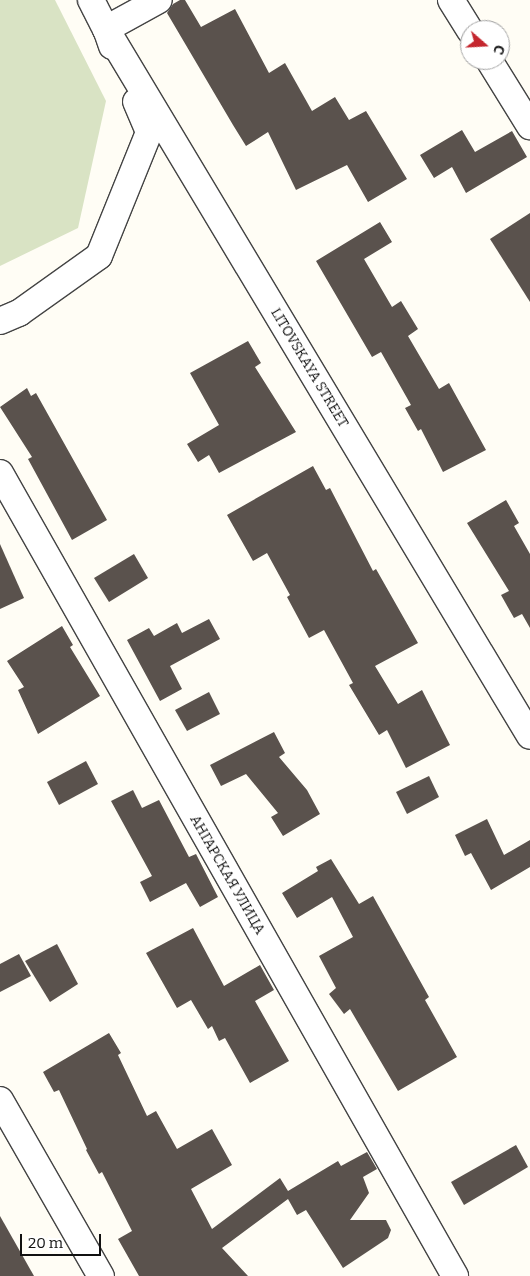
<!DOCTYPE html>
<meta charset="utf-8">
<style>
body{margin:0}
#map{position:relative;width:530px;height:1276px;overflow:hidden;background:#fffdf5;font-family:Bitter,serif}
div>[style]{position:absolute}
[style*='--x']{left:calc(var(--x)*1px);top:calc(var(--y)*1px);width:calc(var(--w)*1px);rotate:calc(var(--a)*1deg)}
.cemetery>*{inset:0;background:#d9e3c4}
.building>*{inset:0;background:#5a524d}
.roads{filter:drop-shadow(1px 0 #444) drop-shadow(-1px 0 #444) drop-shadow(0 1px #444) drop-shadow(0 -1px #444)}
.street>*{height:26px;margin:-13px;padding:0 13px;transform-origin:13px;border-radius:13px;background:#fff}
span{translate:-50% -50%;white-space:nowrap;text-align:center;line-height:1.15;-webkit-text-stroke:5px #fff;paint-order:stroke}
.street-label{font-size:14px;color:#111}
.north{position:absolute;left:460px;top:20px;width:50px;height:50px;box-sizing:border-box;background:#fff;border:1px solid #a0a0a0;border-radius:50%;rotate:109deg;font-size:14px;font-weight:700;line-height:20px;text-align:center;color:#111}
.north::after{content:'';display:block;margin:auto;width:18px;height:22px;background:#c4262e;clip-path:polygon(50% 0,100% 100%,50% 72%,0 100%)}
.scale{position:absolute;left:20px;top:1234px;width:81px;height:22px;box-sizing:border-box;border:2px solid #111;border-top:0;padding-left:6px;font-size:15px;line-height:18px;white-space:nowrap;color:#111;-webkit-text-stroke:4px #fff;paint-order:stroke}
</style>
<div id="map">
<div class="cemetery">
<div style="clip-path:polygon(0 0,55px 0,106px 101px,78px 228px,0 266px)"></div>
</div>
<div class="building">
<div style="clip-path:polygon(180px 0,185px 0,201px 27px,235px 9px,269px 73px,285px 63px,312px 111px,335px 97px,349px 120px,366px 111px,407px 179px,368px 202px,347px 165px,296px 190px,268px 132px,246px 146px,233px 125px,167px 13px,173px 4px)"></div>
<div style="clip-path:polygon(462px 130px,475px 152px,512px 131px,527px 157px,466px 193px,452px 167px,434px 178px,420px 155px)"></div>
<div style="clip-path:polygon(530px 213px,530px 302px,490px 239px)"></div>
<div style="clip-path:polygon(380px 222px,392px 242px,364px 259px,392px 307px,401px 301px,418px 329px,408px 336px,439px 389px,449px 383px,486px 450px,443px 472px,421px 429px,418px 431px,405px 408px,411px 405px,381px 352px,372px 357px,316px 261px)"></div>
<div style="clip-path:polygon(248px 341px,261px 363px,255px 367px,296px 432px,219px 473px,209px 455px,198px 462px,187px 444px,219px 425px,190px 373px)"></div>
<div style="clip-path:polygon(27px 388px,31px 396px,36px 393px,107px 520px,72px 540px,28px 459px,32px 457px,0 407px)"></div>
<div style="clip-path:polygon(313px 466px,326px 490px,330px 488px,373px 571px,376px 569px,418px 643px,375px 666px,398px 704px,422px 690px,450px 745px,406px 768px,387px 730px,379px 735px,349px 685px,353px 683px,324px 630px,309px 638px,287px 597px,290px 595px,267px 553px,253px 561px,227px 515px)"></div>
<div style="clip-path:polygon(506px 500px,519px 523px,514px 526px,530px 554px,530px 628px,522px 614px,514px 618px,501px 595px,509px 591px,467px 523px)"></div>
<div style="clip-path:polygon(0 544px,24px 598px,0 609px)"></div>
<div style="clip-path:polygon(134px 554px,148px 578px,109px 602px,94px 578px)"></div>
<div style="clip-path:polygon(209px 619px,220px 639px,170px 666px,182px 689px,160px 701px,127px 640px,149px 628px,154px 636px,177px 623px,182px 633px)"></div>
<div style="clip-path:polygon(62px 626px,73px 645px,70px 647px,100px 696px,38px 734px,18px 690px,24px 687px,7px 661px)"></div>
<div style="clip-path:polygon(209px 692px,220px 714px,187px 731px,175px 710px)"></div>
<div style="clip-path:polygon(274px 732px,285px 753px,279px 757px,307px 790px,320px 814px,283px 836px,271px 817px,278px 813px,246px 774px,221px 786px,210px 765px)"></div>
<div style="clip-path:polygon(86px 761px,98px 784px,59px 805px,47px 782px)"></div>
<div style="clip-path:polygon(429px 776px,439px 797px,407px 814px,396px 792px)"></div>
<div style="clip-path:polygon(133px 790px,142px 808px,159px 800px,189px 857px,196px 854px,218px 897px,200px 907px,186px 883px,150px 902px,140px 882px,152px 876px,111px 801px)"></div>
<div style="clip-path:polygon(487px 819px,504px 855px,530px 840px,530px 867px,491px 890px,471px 853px,465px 856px,455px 835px)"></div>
<div style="clip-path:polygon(331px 859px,359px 904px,373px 896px,429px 997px,425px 1000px,457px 1057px,398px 1091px,350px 1009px,344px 1014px,329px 994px,336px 988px,319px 956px,353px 937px,332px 897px,297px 918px,282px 893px,318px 871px,316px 867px)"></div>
<div style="clip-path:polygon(193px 928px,224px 986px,260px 965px,274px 990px,255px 1001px,289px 1061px,250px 1083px,225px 1038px,219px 1041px,212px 1026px,208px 1029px,191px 1000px,177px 1008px,146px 953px)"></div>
<div style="clip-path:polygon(57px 944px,78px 984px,50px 1002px,25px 961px)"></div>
<div style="clip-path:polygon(19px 954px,31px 976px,0 992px,0 964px)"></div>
<div style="clip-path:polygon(109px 1033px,121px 1053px,118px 1055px,147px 1116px,156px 1111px,177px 1149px,212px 1129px,232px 1165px,191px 1189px,212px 1229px,280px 1178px,288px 1191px,338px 1161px,341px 1166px,367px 1152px,377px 1169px,363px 1177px,369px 1193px,350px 1220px,386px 1220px,391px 1230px,388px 1238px,343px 1268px,306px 1210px,297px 1215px,288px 1199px,222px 1248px,248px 1276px,139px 1276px,118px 1239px,132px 1231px,102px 1172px,99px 1174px,86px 1150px,87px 1149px,59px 1090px,54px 1092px,43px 1072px)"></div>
<div style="clip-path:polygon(516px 1145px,528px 1167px,464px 1205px,451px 1182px)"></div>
<div style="clip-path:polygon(0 1216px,34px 1276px,0 1276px)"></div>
</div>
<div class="roads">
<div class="street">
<div style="--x:91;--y:0;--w:33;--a:63"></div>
<div style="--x:106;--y:29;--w:824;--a:59.05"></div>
<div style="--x:451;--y:0;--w:36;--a:58"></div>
<div style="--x:112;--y:46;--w:18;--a:-109"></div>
<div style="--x:106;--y:29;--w:60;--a:-28.7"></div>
<div style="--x:489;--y:60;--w:78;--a:58.2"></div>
<div style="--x:0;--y:321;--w:21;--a:-23"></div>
<div style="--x:19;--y:313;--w:98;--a:-35.5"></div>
<div style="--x:99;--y:256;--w:134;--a:-68"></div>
<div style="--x:149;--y:132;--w:33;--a:-113"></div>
<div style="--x:0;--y:473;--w:923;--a:60.46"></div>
<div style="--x:0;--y:1100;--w:203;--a:60.2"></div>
</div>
</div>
<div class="street-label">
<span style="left:309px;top:368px;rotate:59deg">LITOVSKAYA STREET</span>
<span style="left:227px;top:875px;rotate:60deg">АНГАРСКАЯ УЛИЦА</span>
</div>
<div class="north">С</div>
<div class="scale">20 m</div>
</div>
